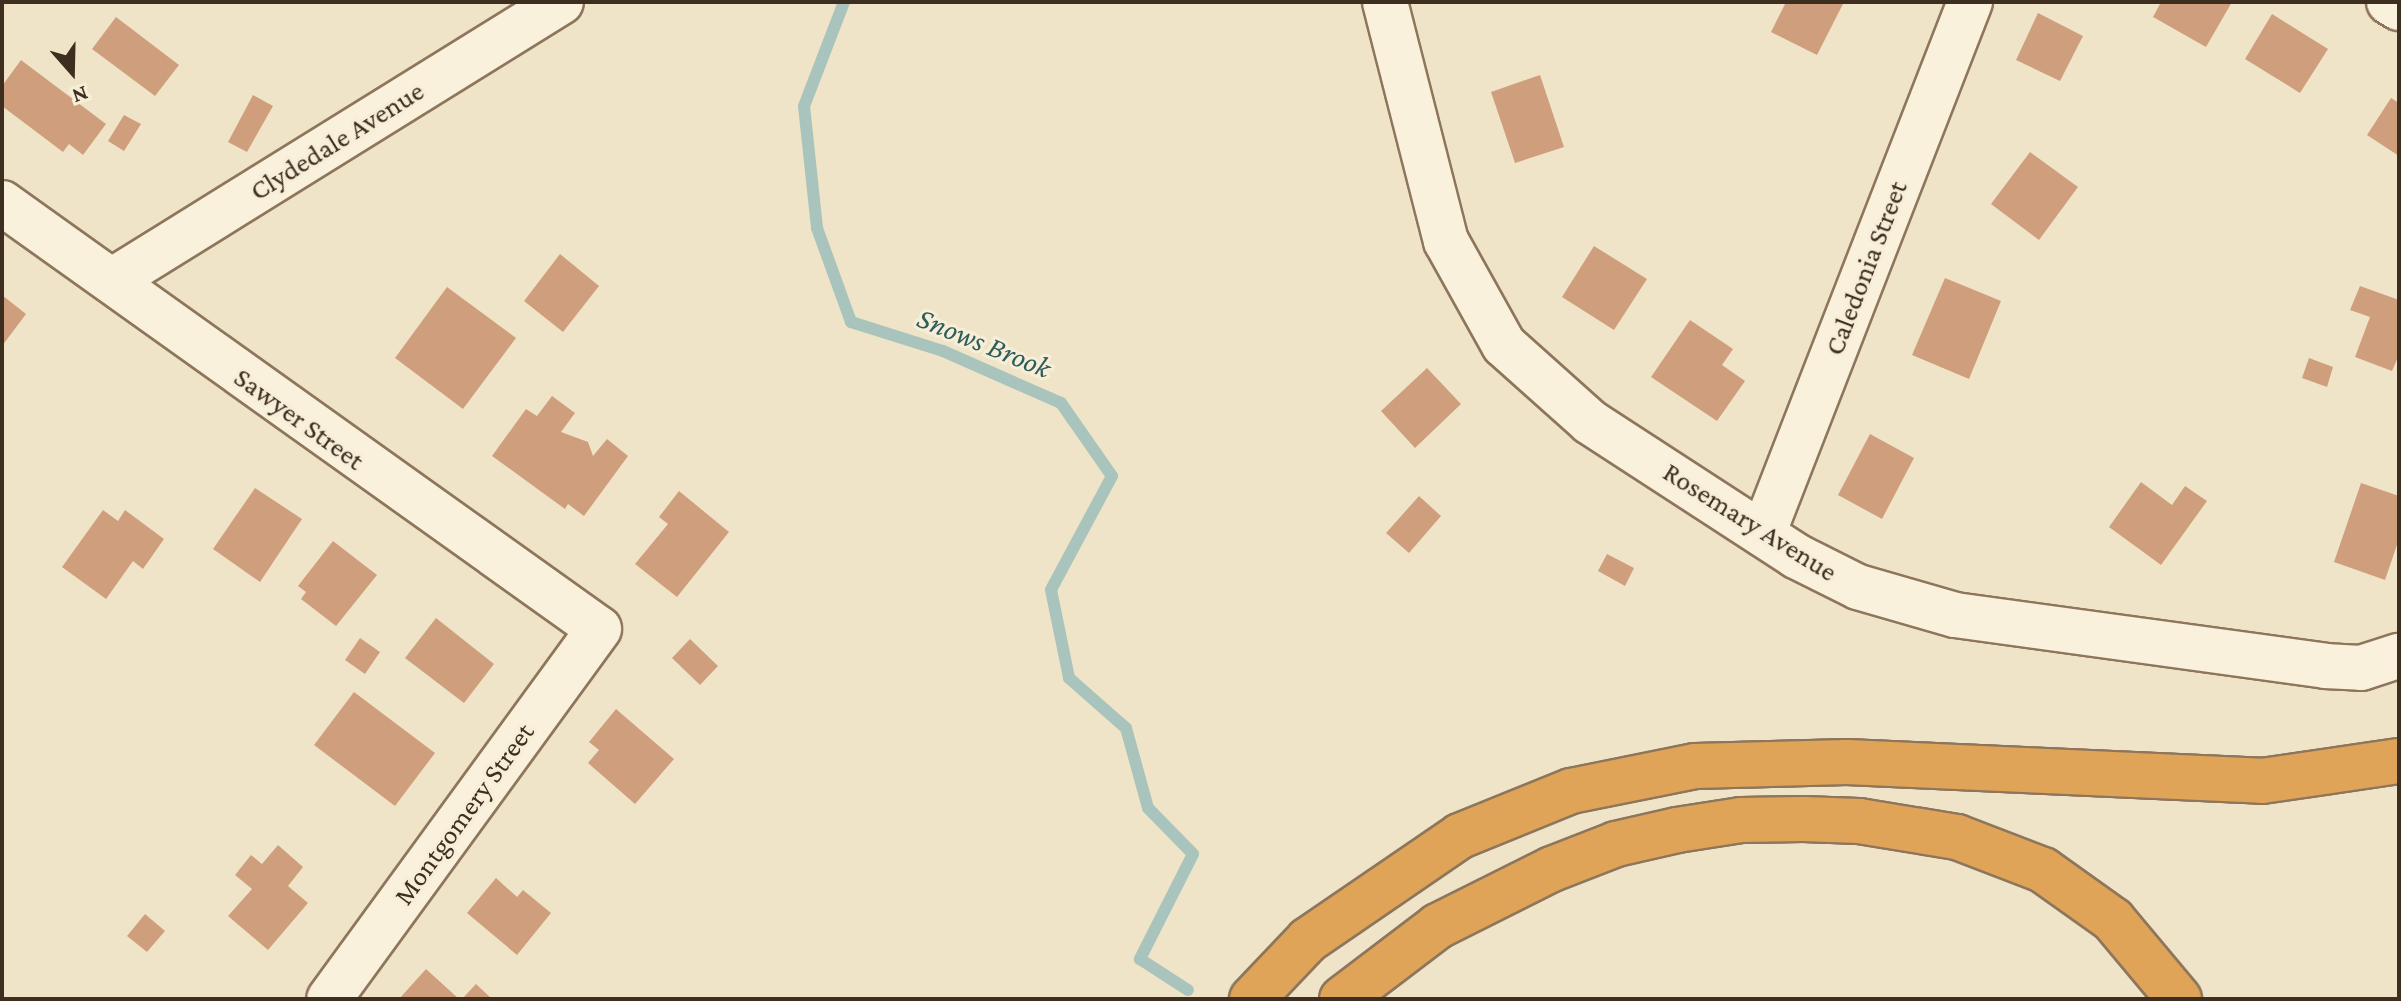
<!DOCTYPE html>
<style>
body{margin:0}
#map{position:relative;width:2401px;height:1001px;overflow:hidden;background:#f0e4c8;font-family:"Crimson Pro",serif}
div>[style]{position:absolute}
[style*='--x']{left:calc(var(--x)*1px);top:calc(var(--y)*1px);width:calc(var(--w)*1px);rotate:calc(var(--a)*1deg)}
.stream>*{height:12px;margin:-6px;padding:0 6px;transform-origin:6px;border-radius:6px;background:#a9c4bc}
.building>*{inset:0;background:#cf9f7d}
.roads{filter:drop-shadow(2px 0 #8d765c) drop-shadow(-2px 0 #8d765c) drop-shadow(0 2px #8d765c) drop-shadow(0 -2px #8d765c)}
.minor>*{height:44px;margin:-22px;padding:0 22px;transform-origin:22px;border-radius:22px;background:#faf1dc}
.motorway>*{height:44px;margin:-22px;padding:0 22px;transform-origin:22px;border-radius:22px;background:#e0a458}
span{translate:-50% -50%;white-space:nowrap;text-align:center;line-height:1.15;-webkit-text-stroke:6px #f7eed8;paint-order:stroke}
.street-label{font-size:28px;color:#3d2e20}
.water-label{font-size:30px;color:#2f5d5a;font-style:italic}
.frame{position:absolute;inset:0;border:4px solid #3d2e20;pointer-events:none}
.north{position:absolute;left:32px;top:32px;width:80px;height:80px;-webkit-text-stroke:6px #f7eed8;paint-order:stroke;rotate:160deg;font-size:22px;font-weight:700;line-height:32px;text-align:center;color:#3d2e20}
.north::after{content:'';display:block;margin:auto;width:28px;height:36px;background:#3d2e20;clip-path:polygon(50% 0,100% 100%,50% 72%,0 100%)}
</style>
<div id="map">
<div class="stream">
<div style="--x:844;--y:2;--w:111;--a:111"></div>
<div style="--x:804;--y:106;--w:123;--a:83.9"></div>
<div style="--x:817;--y:228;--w:100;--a:70.1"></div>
<div style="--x:851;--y:322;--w:96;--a:17.5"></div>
<div style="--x:943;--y:351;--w:129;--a:23.8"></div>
<div style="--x:1061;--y:403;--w:89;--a:55.1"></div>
<div style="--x:1112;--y:476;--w:129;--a:118.2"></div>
<div style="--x:1051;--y:590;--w:90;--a:78.4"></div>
<div style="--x:1069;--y:678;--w:76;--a:41.3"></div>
<div style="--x:1126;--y:728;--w:83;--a:74.6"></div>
<div style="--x:1148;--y:808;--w:64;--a:45.6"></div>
<div style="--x:1193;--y:854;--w:118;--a:116.8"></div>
<div style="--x:1140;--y:959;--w:57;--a:32.9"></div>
</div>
<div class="building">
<div style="clip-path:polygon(1786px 2px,1844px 2px,1817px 55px,1771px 32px)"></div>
<div style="clip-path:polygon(2161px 2px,2232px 2px,2206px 47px,2153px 17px)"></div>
<div style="clip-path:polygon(2038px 13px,2083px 36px,2060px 81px,2016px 60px)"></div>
<div style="clip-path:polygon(2272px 14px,2328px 49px,2300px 93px,2245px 59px)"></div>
<div style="clip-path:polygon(116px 17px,179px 65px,155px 96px,92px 49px)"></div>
<div style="clip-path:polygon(21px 60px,106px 124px,83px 155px,69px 144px,63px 152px,2px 106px,2px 86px)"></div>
<div style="clip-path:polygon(1540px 75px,1564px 147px,1515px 163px,1491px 92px)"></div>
<div style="clip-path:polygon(253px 95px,273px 106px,247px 152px,228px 142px)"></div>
<div style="clip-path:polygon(2391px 98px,2399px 103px,2399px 156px,2367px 135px)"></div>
<div style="clip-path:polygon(124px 115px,141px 124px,124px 151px,108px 141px)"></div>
<div style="clip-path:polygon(2030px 152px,2078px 187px,2039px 240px,1991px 204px)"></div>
<div style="clip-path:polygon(1594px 246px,1647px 279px,1614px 330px,1562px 297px)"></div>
<div style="clip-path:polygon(560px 254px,599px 286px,563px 332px,524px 301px)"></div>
<div style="clip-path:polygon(1945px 278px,2001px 301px,1969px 379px,1912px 355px)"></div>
<div style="clip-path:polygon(2360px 286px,2399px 300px,2399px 355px,2392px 371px,2355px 357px,2370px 317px,2350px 310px)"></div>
<div style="clip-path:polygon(447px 287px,516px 338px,463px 409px,395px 358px)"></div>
<div style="clip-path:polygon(2px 295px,26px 314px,2px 346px)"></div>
<div style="clip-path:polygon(1690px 320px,1733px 349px,1722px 365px,1745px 381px,1717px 421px,1651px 377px)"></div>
<div style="clip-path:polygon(2309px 358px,2333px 367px,2327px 387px,2302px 378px)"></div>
<div style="clip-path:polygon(1427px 368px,1461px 404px,1415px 448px,1381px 411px)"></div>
<div style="clip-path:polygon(552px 396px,575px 413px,561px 432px,588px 442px,593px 456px,607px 439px,628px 456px,584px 516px,568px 504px,565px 509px,492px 456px,526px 409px,537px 416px)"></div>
<div style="clip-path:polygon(1870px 434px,1914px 458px,1882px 519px,1838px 495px)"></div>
<div style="clip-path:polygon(2141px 482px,2172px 505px,2185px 486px,2207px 501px,2161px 565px,2109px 527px)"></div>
<div style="clip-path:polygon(2361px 483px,2399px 496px,2399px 539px,2385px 580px,2334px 562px)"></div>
<div style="clip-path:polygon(255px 488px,302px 519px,260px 582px,213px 549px)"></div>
<div style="clip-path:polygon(679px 491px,729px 532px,677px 597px,635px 564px,668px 524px,659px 517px)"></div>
<div style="clip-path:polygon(1419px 496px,1441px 516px,1409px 553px,1386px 533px)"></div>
<div style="clip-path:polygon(103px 510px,118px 521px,125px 510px,164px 539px,143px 569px,133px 561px,106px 599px,62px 567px)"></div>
<div style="clip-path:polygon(333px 541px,377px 575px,336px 626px,301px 599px,306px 592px,298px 586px)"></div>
<div style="clip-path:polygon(1607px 554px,1634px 568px,1625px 586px,1598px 571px)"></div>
<div style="clip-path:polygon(436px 618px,494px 664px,464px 703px,405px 658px)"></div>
<div style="clip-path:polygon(360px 638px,380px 652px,365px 674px,345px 660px)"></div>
<div style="clip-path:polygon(690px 639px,718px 666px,700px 685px,672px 658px)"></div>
<div style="clip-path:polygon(354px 692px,435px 753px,395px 806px,314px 745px)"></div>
<div style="clip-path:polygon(616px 709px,674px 759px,635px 804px,588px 763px,599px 750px,589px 742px)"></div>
<div style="clip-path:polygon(278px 845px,303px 867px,288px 886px,308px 903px,268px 950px,228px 916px,252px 889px,235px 875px,251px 855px,262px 864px)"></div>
<div style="clip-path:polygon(496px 878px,517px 897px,523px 890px,551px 913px,517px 955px,467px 913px)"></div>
<div style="clip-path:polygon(145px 914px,165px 931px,147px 952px,127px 936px)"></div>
<div style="clip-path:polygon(426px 969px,459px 999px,399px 999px)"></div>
<div style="clip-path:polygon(476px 984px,492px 999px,462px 999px)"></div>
</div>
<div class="roads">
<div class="minor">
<div style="--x:1385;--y:2;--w:247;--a:75.7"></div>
<div style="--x:1446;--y:241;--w:119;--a:60.9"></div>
<div style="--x:1504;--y:345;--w:115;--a:41.8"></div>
<div style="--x:1590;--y:422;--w:246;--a:33"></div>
<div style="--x:1796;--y:556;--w:69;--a:26.6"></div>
<div style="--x:1858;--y:587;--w:101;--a:16.1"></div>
<div style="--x:1955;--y:615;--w:373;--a:7.8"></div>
<div style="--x:2325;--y:666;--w:36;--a:3"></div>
<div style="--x:2361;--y:668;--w:40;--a:-18"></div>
<div style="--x:2389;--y:2;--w:12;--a:31"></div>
<div style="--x:2;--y:203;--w:733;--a:35.51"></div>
<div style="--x:599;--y:629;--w:458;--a:126.1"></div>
<div style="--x:113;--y:280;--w:527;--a:-31.82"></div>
<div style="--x:1763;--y:534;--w:571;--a:-68.74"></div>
</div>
<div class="motorway">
<div style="--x:1252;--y:999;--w:81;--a:-46.5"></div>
<div style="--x:1308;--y:940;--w:184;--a:-34.4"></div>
<div style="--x:1460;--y:836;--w:120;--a:-22.1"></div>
<div style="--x:1571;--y:791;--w:126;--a:-11.4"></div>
<div style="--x:1695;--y:766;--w:152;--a:-1.5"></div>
<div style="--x:1847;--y:762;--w:415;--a:2.6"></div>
<div style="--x:2262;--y:781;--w:138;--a:-8.3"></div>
<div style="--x:1342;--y:999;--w:121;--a:-37.2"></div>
<div style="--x:1438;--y:926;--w:127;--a:-26.6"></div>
<div style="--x:1552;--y:869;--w:69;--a:-21.3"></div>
<div style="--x:1616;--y:844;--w:63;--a:-12.9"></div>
<div style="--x:1677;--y:830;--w:65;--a:-8.9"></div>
<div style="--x:1741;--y:820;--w:62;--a:-0.9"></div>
<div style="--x:1803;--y:819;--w:56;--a:2"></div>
<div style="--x:1859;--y:821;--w:99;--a:9.3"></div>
<div style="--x:1957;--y:837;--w:92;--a:21"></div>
<div style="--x:2043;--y:870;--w:86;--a:35.5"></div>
<div style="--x:2113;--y:920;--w:103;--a:50.1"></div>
</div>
</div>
<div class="street-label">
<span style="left:337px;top:141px;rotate:-32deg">Clydedale Avenue</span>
<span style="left:1866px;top:268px;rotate:-69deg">Caledonia Street</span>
<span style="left:299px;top:419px;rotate:36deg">Sawyer Street</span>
<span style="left:1750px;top:522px;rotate:32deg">Rosemary Avenue</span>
<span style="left:464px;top:814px;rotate:-54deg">Montgomery Street</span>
</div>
<div class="water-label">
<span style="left:984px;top:343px;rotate:22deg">Snows Brook</span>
</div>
<div class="frame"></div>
<div class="north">N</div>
</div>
